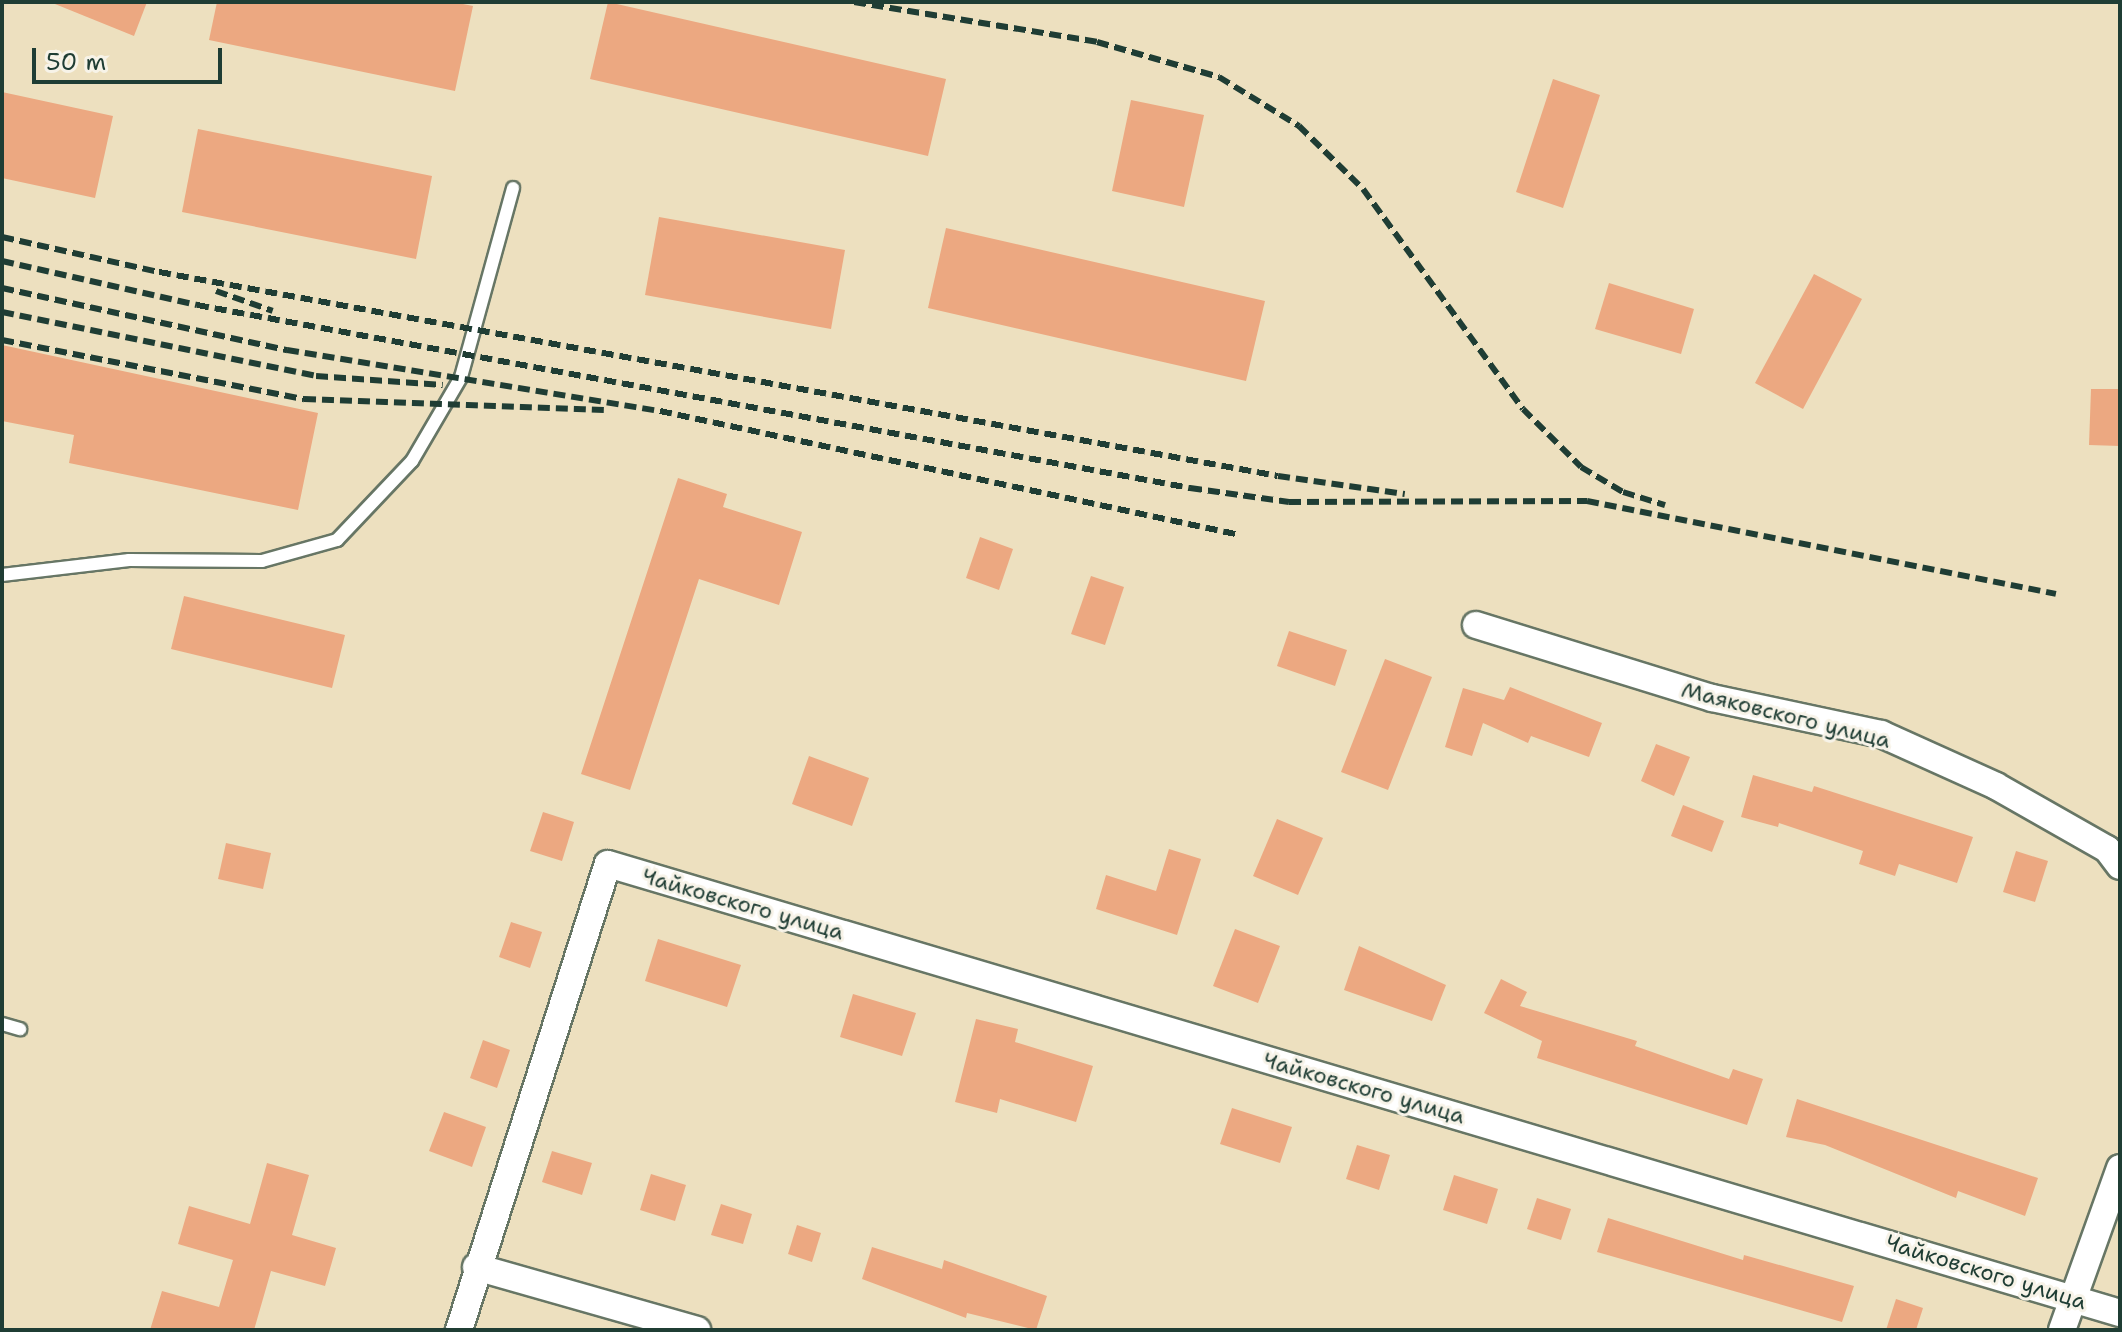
<!DOCTYPE html>
<meta charset="utf-8">
<style>
body{margin:0}
#map{position:relative;width:2122px;height:1332px;overflow:hidden;background:#ede0bf;font-family:"Shantell Sans",sans-serif}
div>[style]{position:absolute}
[style*='--x']{left:calc(var(--x)*1px);top:calc(var(--y)*1px);width:calc(var(--w)*1px);rotate:calc(var(--a)*1deg)}
.building>*{inset:0;background:#eca881}
.roads{filter:drop-shadow(2px 0 #677665) drop-shadow(-2px 0 #677665) drop-shadow(0 2px #677665) drop-shadow(0 -2px #677665)}
.lane>*{height:12px;margin:-6px;padding:0 6px;transform-origin:6px;border-radius:6px;background:#fff}
.street>*{height:26px;margin:-13px;padding:0 13px;transform-origin:13px;border-radius:13px;background:#fff}
.rail>*{height:6px;margin-top:-3px;transform-origin:0;background:repeating-linear-gradient(90deg,#1f3d34 0 12px,transparent 0 18px)}
span{translate:-50% -50%;white-space:nowrap;text-align:center;line-height:1.15;-webkit-text-stroke:6px #f7f3e8;paint-order:stroke}
.street-label{font-size:22px;color:#1f3d34}
.frame{position:absolute;inset:0;border:4px solid #1f3d34;pointer-events:none}
.scale{position:absolute;left:32px;top:48px;width:190px;height:36px;box-sizing:border-box;border:4px solid #1f3d34;border-top:0;padding-left:10px;font-size:24px;line-height:28px;white-space:nowrap;color:#1f3d34;-webkit-text-stroke:6px #f7f3e8;paint-order:stroke}
</style>
<div id="map">
<div class="building">
<div style="clip-path:polygon(50px 2px,147px 2px,134px 36px)"></div>
<div style="clip-path:polygon(217px 2px,453px 2px,473px 6px,455px 91px,209px 40px)"></div>
<div style="clip-path:polygon(608px 2px,946px 79px,928px 156px,590px 79px)"></div>
<div style="clip-path:polygon(1553px 79px,1600px 95px,1563px 208px,1516px 192px)"></div>
<div style="clip-path:polygon(2px 92px,113px 116px,95px 198px,2px 178px)"></div>
<div style="clip-path:polygon(1131px 100px,1204px 115px,1184px 207px,1112px 191px)"></div>
<div style="clip-path:polygon(198px 129px,432px 176px,416px 259px,182px 212px)"></div>
<div style="clip-path:polygon(659px 217px,845px 250px,831px 329px,645px 295px)"></div>
<div style="clip-path:polygon(946px 228px,1265px 301px,1246px 381px,928px 308px)"></div>
<div style="clip-path:polygon(1814px 274px,1862px 299px,1803px 409px,1755px 383px)"></div>
<div style="clip-path:polygon(1609px 283px,1694px 309px,1681px 354px,1595px 329px)"></div>
<div style="clip-path:polygon(2px 345px,318px 413px,298px 510px,69px 463px,74px 435px,2px 421px)"></div>
<div style="clip-path:polygon(2091px 389px,2120px 389px,2120px 446px,2089px 445px)"></div>
<div style="clip-path:polygon(678px 478px,727px 494px,723px 507px,802px 532px,779px 605px,699px 579px,630px 790px,581px 774px)"></div>
<div style="clip-path:polygon(980px 537px,1013px 549px,999px 590px,966px 578px)"></div>
<div style="clip-path:polygon(1091px 576px,1124px 587px,1105px 645px,1071px 634px)"></div>
<div style="clip-path:polygon(184px 596px,345px 635px,332px 688px,171px 649px)"></div>
<div style="clip-path:polygon(1289px 631px,1347px 650px,1335px 686px,1277px 666px)"></div>
<div style="clip-path:polygon(1385px 659px,1432px 677px,1388px 790px,1341px 772px)"></div>
<div style="clip-path:polygon(1510px 687px,1602px 723px,1589px 757px,1531px 736px,1528px 743px,1483px 723px,1472px 756px,1445px 747px,1463px 688px,1504px 700px)"></div>
<div style="clip-path:polygon(1656px 744px,1690px 757px,1674px 796px,1641px 781px)"></div>
<div style="clip-path:polygon(809px 756px,869px 778px,852px 826px,792px 804px)"></div>
<div style="clip-path:polygon(1753px 775px,1812px 792px,1814px 786px,1973px 837px,1957px 883px,1899px 864px,1895px 876px,1859px 864px,1863px 851px,1779px 823px,1778px 827px,1741px 817px)"></div>
<div style="clip-path:polygon(1683px 805px,1724px 821px,1712px 852px,1671px 836px)"></div>
<div style="clip-path:polygon(543px 812px,574px 822px,562px 861px,530px 851px)"></div>
<div style="clip-path:polygon(1277px 819px,1323px 838px,1298px 895px,1253px 876px)"></div>
<div style="clip-path:polygon(226px 843px,271px 853px,263px 889px,218px 879px)"></div>
<div style="clip-path:polygon(1169px 849px,1201px 859px,1177px 935px,1096px 909px,1106px 875px,1156px 891px)"></div>
<div style="clip-path:polygon(2016px 851px,2048px 861px,2035px 902px,2003px 892px)"></div>
<div style="clip-path:polygon(511px 922px,542px 932px,530px 968px,499px 957px)"></div>
<div style="clip-path:polygon(1235px 929px,1280px 946px,1258px 1003px,1213px 986px)"></div>
<div style="clip-path:polygon(658px 939px,741px 965px,727px 1007px,645px 981px)"></div>
<div style="clip-path:polygon(1359px 946px,1446px 985px,1432px 1021px,1344px 990px)"></div>
<div style="clip-path:polygon(1501px 979px,1527px 992px,1520px 1006px,1637px 1041px,1635px 1046px,1729px 1079px,1733px 1069px,1763px 1079px,1747px 1125px,1537px 1058px,1542px 1041px,1484px 1013px)"></div>
<div style="clip-path:polygon(853px 994px,916px 1013px,902px 1056px,840px 1037px)"></div>
<div style="clip-path:polygon(976px 1019px,1018px 1029px,1015px 1042px,1093px 1066px,1076px 1122px,1000px 1099px,997px 1113px,955px 1102px)"></div>
<div style="clip-path:polygon(483px 1040px,510px 1050px,497px 1088px,470px 1078px)"></div>
<div style="clip-path:polygon(1797px 1099px,2038px 1178px,2025px 1216px,1958px 1191px,1956px 1198px,1825px 1145px,1786px 1137px)"></div>
<div style="clip-path:polygon(1232px 1108px,1292px 1127px,1280px 1163px,1220px 1144px)"></div>
<div style="clip-path:polygon(444px 1112px,486px 1127px,472px 1167px,429px 1151px)"></div>
<div style="clip-path:polygon(1357px 1145px,1390px 1155px,1379px 1190px,1346px 1179px)"></div>
<div style="clip-path:polygon(552px 1151px,592px 1163px,582px 1195px,542px 1182px)"></div>
<div style="clip-path:polygon(267px 1163px,309px 1175px,292px 1235px,336px 1248px,325px 1286px,271px 1271px,254px 1330px,150px 1330px,162px 1291px,219px 1307px,233px 1260px,178px 1244px,189px 1206px,250px 1224px)"></div>
<div style="clip-path:polygon(651px 1174px,686px 1185px,675px 1221px,640px 1210px)"></div>
<div style="clip-path:polygon(1454px 1175px,1498px 1189px,1487px 1224px,1443px 1210px)"></div>
<div style="clip-path:polygon(1537px 1198px,1571px 1209px,1561px 1240px,1527px 1229px)"></div>
<div style="clip-path:polygon(721px 1204px,752px 1214px,743px 1244px,711px 1235px)"></div>
<div style="clip-path:polygon(1608px 1218px,1743px 1260px,1744px 1255px,1854px 1286px,1842px 1322px,1597px 1252px)"></div>
<div style="clip-path:polygon(797px 1225px,821px 1233px,812px 1262px,788px 1254px)"></div>
<div style="clip-path:polygon(872px 1247px,942px 1269px,944px 1260px,1047px 1296px,1036px 1330px,967px 1313px,966px 1318px,862px 1279px)"></div>
<div style="clip-path:polygon(1896px 1299px,1923px 1308px,1916px 1330px,1886px 1330px)"></div>
</div>
<div class="roads">
<div class="lane">
<div style="--x:2;--y:575;--w:128;--a:-6.7"></div>
<div style="--x:129;--y:560;--w:133;--a:0.4"></div>
<div style="--x:262;--y:561;--w:78;--a:-15.6"></div>
<div style="--x:337;--y:540;--w:109;--a:-46.5"></div>
<div style="--x:412;--y:461;--w:97;--a:-59.7"></div>
<div style="--x:461;--y:377;--w:196;--a:-74.6"></div>
<div style="--x:2;--y:1024;--w:19;--a:16"></div>
</div>
<div class="street">
<div style="--x:1476;--y:625;--w:247;--a:17.2"></div>
<div style="--x:1712;--y:698;--w:173;--a:12"></div>
<div style="--x:1881;--y:734;--w:126;--a:24.3"></div>
<div style="--x:1996;--y:786;--w:128;--a:29.6"></div>
<div style="--x:2107;--y:849;--w:21;--a:53"></div>
<div style="--x:476;--y:1267;--w:230;--a:15.9"></div>
<div style="--x:459;--y:1330;--w:489;--a:-72.3"></div>
<div style="--x:608;--y:864;--w:1577;--a:16.54"></div>
<div style="--x:2062;--y:1330;--w:172;--a:-70.3"></div>
</div>
</div>
<div class="rail">
<div style="--x:854;--y:2;--w:246;--a:9.3"></div>
<div style="--x:1097;--y:42;--w:127;--a:16"></div>
<div style="--x:1219;--y:77;--w:94;--a:31.5"></div>
<div style="--x:1299;--y:126;--w:90;--a:44.5"></div>
<div style="--x:1363;--y:189;--w:272;--a:54"></div>
<div style="--x:1523;--y:409;--w:82;--a:45"></div>
<div style="--x:1581;--y:467;--w:49;--a:30.8"></div>
<div style="--x:1623;--y:492;--w:44;--a:17.2"></div>
<div style="--x:2;--y:237;--w:161;--a:12.6"></div>
<div style="--x:159;--y:272;--w:1137;--a:10.33"></div>
<div style="--x:1278;--y:476;--w:128;--a:8.1"></div>
<div style="--x:2;--y:261;--w:200;--a:12.7"></div>
<div style="--x:197;--y:305;--w:1010;--a:10.44"></div>
<div style="--x:1190;--y:488;--w:100;--a:8"></div>
<div style="--x:1289;--y:502;--w:298;--a:-0.2"></div>
<div style="--x:1587;--y:501;--w:478;--a:11.2"></div>
<div style="--x:2;--y:288;--w:292;--a:12.3"></div>
<div style="--x:287;--y:350;--w:378;--a:9.3"></div>
<div style="--x:660;--y:411;--w:588;--a:12.07"></div>
<div style="--x:216;--y:291;--w:60;--a:19.3"></div>
<div style="--x:2;--y:312;--w:320;--a:11.5"></div>
<div style="--x:316;--y:376;--w:127;--a:4.1"></div>
<div style="--x:2;--y:340;--w:308;--a:11.1"></div>
<div style="--x:304;--y:399;--w:300;--a:2.1"></div>
</div>
<div class="street-label">
<span style="left:1786px;top:715px;rotate:14deg">Маяковского улица</span>
<span style="left:743px;top:904px;rotate:16deg">Чайковского улица</span>
<span style="left:1364px;top:1088px;rotate:16deg">Чайковского улица</span>
<span style="left:1986px;top:1272px;rotate:17deg">Чайковского улица</span>
</div>
<div class="frame"></div>
<div class="scale">50 m</div>
</div>
